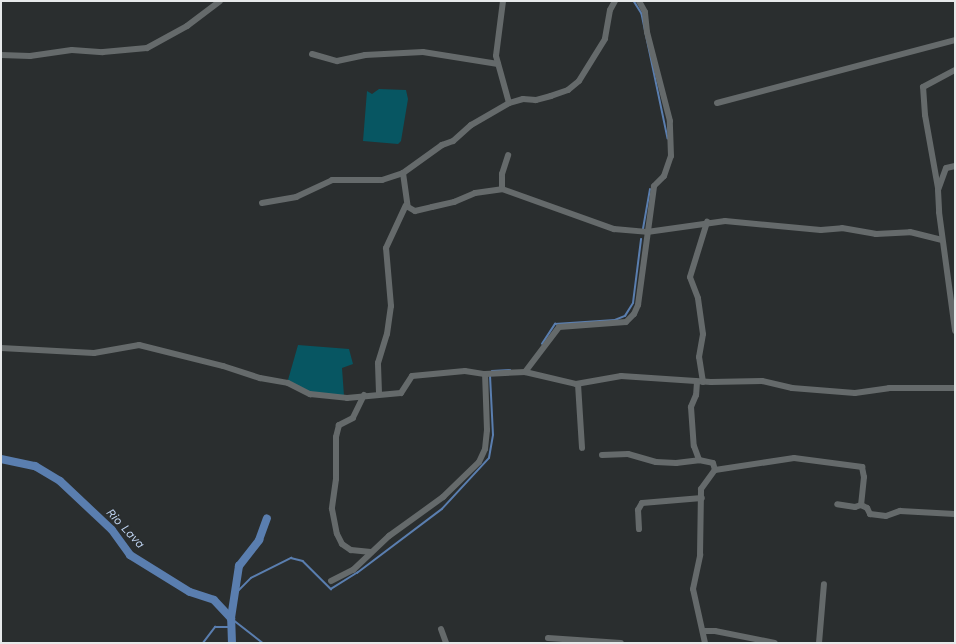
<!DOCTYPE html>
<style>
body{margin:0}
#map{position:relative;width:956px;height:644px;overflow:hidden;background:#2a2e2f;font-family:"Work Sans",sans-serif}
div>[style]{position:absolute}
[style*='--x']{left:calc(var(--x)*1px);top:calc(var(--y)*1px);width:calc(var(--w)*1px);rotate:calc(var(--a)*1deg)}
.green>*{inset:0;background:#075662}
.stream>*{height:1.5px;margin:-0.75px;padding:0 0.75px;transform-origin:0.75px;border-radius:0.75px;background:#5a7eaf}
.river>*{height:8px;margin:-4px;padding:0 4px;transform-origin:4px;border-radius:4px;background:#5a7eaf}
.minor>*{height:6px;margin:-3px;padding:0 3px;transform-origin:3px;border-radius:3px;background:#656a6b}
span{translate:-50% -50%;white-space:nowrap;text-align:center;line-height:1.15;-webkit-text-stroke:3px #2a2e2f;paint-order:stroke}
.water-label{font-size:12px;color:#c1d6f4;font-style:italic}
.frame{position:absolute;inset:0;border:2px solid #e7e9ea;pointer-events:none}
</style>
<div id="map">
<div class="green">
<div style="clip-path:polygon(379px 89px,406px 90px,408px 99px,401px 141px,398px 144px,363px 141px,367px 91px,372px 94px)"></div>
<div style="clip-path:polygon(298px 345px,349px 349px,353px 364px,342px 368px,344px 396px,310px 392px,288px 380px)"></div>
</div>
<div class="stream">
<div style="--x:634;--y:1;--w:15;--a:58"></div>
<div style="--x:642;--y:14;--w:127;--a:78.2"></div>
<div style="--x:643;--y:229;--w:40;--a:-80"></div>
<div style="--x:542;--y:344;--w:24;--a:-57"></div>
<div style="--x:555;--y:324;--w:60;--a:-3.8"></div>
<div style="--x:615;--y:320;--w:11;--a:-22"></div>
<div style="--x:625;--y:316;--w:15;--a:-58"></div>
<div style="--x:633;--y:303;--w:64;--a:-82.8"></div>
<div style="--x:492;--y:371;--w:18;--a:-3"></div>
<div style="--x:233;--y:596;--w:25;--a:-45"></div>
<div style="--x:251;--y:578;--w:45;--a:-26.6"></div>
<div style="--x:291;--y:558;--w:12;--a:14"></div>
<div style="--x:303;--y:561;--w:40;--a:45"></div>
<div style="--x:331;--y:589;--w:31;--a:-32"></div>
<div style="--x:357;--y:573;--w:106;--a:-37"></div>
<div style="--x:442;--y:509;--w:69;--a:-47.3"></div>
<div style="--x:489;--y:458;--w:23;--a:-80"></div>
<div style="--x:493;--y:435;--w:59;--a:-92.9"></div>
<div style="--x:231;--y:618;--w:41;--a:38"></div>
<div style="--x:203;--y:643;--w:20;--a:-53"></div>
<div style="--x:215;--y:627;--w:15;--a:0"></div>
</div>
<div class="river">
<div style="--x:1;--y:459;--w:35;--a:12"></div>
<div style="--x:35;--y:466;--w:29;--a:31"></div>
<div style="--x:60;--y:481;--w:71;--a:43.3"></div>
<div style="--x:112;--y:530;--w:31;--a:54"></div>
<div style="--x:130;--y:555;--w:70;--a:31.7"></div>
<div style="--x:190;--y:592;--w:25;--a:18"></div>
<div style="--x:214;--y:600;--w:25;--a:47"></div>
<div style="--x:232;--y:643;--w:25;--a:-92"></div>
<div style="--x:231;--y:618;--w:53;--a:-81.3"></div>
<div style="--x:239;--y:566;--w:33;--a:-52"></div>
<div style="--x:259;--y:540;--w:23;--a:-70"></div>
</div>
<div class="minor">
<div style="--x:503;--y:1;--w:55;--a:97.3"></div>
<div style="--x:496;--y:56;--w:49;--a:74.5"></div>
<div style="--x:615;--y:1;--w:10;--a:119"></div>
<div style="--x:610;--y:10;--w:29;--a:100"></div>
<div style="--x:605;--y:39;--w:49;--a:121.8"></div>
<div style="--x:579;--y:81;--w:14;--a:141"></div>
<div style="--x:568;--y:90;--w:18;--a:161"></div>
<div style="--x:551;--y:96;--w:16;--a:165"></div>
<div style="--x:536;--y:100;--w:13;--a:-176"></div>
<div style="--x:523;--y:99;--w:15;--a:164"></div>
<div style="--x:509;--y:103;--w:44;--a:149.9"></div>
<div style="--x:471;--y:125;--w:24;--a:138"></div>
<div style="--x:453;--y:141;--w:12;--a:160"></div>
<div style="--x:442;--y:145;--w:48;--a:144.3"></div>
<div style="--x:403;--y:173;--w:34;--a:82"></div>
<div style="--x:408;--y:207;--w:8;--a:30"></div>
<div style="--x:415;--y:211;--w:17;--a:-13"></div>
<div style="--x:432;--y:207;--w:23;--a:-13"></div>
<div style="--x:454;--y:202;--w:23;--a:-23"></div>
<div style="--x:475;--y:193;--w:27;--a:-8"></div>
<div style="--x:502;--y:189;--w:119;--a:19.7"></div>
<div style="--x:614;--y:229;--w:33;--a:5"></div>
<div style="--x:647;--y:232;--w:79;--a:-8"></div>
<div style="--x:725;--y:221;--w:96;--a:5.4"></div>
<div style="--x:821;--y:230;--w:21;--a:-5"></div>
<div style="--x:842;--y:228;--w:35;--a:10"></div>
<div style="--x:876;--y:234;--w:34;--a:-3"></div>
<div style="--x:910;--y:232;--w:33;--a:14"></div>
<div style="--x:312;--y:54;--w:26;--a:16"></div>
<div style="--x:337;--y:61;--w:29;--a:-12"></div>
<div style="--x:365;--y:55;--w:58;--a:-3"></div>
<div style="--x:423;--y:52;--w:76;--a:9.1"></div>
<div style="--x:1;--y:55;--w:29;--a:2"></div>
<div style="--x:30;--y:56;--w:42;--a:-8.1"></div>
<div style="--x:72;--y:50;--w:31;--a:4"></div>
<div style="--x:103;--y:52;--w:44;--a:-5.2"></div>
<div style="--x:147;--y:48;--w:46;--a:-28.8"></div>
<div style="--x:187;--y:26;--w:41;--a:-37.1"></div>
<div style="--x:717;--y:103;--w:246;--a:-14.8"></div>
<div style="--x:955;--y:166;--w:9;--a:167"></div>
<div style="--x:946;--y:168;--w:23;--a:110"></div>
<div style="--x:938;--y:190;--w:22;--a:87"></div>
<div style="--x:939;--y:212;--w:120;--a:82.3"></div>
<div style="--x:938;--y:188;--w:74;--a:-100.1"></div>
<div style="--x:925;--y:115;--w:28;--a:-94"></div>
<div style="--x:923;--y:87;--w:36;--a:-28"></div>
<div style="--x:502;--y:189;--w:15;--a:-90"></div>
<div style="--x:502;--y:174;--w:20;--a:-72"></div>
<div style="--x:262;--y:203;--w:35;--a:-10"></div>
<div style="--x:296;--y:197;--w:40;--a:-25"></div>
<div style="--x:332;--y:180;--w:50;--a:0"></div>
<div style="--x:382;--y:180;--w:22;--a:-18"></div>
<div style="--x:1;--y:348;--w:93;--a:3.1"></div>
<div style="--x:94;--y:353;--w:46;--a:-10.1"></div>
<div style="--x:139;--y:345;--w:87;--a:14"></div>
<div style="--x:223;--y:366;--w:39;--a:18"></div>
<div style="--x:260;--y:378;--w:28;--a:10"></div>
<div style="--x:288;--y:383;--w:25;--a:27"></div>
<div style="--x:310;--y:394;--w:37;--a:6"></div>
<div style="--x:347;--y:398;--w:54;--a:-5.3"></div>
<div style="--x:401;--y:393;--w:20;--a:-57"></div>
<div style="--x:412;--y:376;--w:53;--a:-5.4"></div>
<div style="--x:465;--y:371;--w:20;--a:9"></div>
<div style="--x:485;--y:374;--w:40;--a:-2.9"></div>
<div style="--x:525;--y:372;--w:56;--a:-52.9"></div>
<div style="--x:559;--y:327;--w:67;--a:-4.3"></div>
<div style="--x:626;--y:322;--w:11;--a:-45"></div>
<div style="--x:634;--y:314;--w:10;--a:-66"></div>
<div style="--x:638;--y:305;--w:120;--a:-82.3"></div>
<div style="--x:654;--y:186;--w:14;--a:-45"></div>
<div style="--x:664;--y:176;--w:21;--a:-71"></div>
<div style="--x:671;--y:156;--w:35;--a:-92"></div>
<div style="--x:670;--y:121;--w:92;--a:-104.5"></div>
<div style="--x:647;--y:32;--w:20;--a:-96"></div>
<div style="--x:645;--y:12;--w:13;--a:-119"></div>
<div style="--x:525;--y:372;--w:52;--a:13.2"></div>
<div style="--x:576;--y:384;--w:46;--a:-10.1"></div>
<div style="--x:621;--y:376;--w:90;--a:3.8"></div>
<div style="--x:711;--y:382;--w:51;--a:-1.1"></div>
<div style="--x:762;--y:381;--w:31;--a:13"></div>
<div style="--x:792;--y:388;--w:63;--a:4.5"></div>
<div style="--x:855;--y:393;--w:34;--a:-8"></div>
<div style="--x:889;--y:388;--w:66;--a:0"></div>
<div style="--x:697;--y:382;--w:13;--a:94"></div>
<div style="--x:696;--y:395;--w:13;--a:113"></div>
<div style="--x:691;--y:407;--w:39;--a:86"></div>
<div style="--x:694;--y:446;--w:15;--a:70"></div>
<div style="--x:703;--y:382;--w:25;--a:-99"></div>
<div style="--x:699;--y:357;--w:23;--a:-80"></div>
<div style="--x:703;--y:334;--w:36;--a:-98"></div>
<div style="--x:698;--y:298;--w:22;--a:-111"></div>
<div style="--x:690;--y:277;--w:58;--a:-72.8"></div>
<div style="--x:578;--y:384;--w:64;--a:86.4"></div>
<div style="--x:379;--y:393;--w:30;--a:-92"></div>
<div style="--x:378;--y:363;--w:30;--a:-73"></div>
<div style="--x:387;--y:334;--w:28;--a:-82"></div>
<div style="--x:391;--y:306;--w:58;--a:-94.9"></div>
<div style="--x:386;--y:248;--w:47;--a:-65.1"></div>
<div style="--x:364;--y:395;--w:25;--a:116"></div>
<div style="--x:353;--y:418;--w:16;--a:153"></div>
<div style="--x:339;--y:425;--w:12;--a:104"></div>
<div style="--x:336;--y:437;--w:42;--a:90"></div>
<div style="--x:336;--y:479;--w:30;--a:98"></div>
<div style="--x:332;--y:509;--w:25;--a:79"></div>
<div style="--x:337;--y:534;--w:11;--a:63"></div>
<div style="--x:342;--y:544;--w:11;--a:34"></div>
<div style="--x:351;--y:550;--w:20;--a:6"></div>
<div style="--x:602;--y:455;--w:26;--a:-2"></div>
<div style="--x:628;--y:454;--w:29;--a:16"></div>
<div style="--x:656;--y:462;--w:20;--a:3"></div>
<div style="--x:676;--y:463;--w:23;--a:-7"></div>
<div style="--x:699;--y:460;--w:14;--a:12"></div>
<div style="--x:713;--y:463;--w:7;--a:74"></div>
<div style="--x:861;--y:505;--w:7;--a:27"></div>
<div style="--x:867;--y:508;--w:7;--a:63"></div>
<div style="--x:870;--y:514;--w:16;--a:7"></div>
<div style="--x:886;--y:516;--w:15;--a:-20"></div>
<div style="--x:900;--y:511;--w:55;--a:3.1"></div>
<div style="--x:639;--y:529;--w:19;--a:-93"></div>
<div style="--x:638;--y:510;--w:8;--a:-60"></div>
<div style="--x:642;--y:503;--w:60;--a:-4.8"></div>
<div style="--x:331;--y:581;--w:25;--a:-27"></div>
<div style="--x:353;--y:570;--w:50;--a:-43.4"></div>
<div style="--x:389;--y:536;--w:67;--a:-35.8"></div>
<div style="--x:443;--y:497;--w:50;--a:-44.2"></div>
<div style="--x:479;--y:462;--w:14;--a:-65"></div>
<div style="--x:485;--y:449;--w:19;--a:-84"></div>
<div style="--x:487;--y:430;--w:56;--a:-92"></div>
<div style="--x:441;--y:629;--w:15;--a:70"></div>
<div style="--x:703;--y:631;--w:12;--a:0"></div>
<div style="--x:715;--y:631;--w:61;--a:11.3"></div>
<div style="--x:548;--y:638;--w:73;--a:3.9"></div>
<div style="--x:705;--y:643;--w:55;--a:-102.5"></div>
<div style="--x:693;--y:589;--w:35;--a:-78"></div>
<div style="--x:700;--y:555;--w:66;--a:-89.1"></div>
<div style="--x:701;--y:489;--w:24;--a:-54"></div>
<div style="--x:715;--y:470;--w:80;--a:-8.6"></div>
<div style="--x:794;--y:458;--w:69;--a:7.5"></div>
<div style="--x:862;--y:467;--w:10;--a:79"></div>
<div style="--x:864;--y:477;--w:28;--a:96"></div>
<div style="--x:861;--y:505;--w:6;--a:162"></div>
<div style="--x:855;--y:507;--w:18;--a:-171"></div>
<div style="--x:819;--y:643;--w:59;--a:-85.2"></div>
</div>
<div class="water-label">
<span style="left:125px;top:529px;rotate:47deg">Rio Lava</span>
</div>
<div class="frame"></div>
</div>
